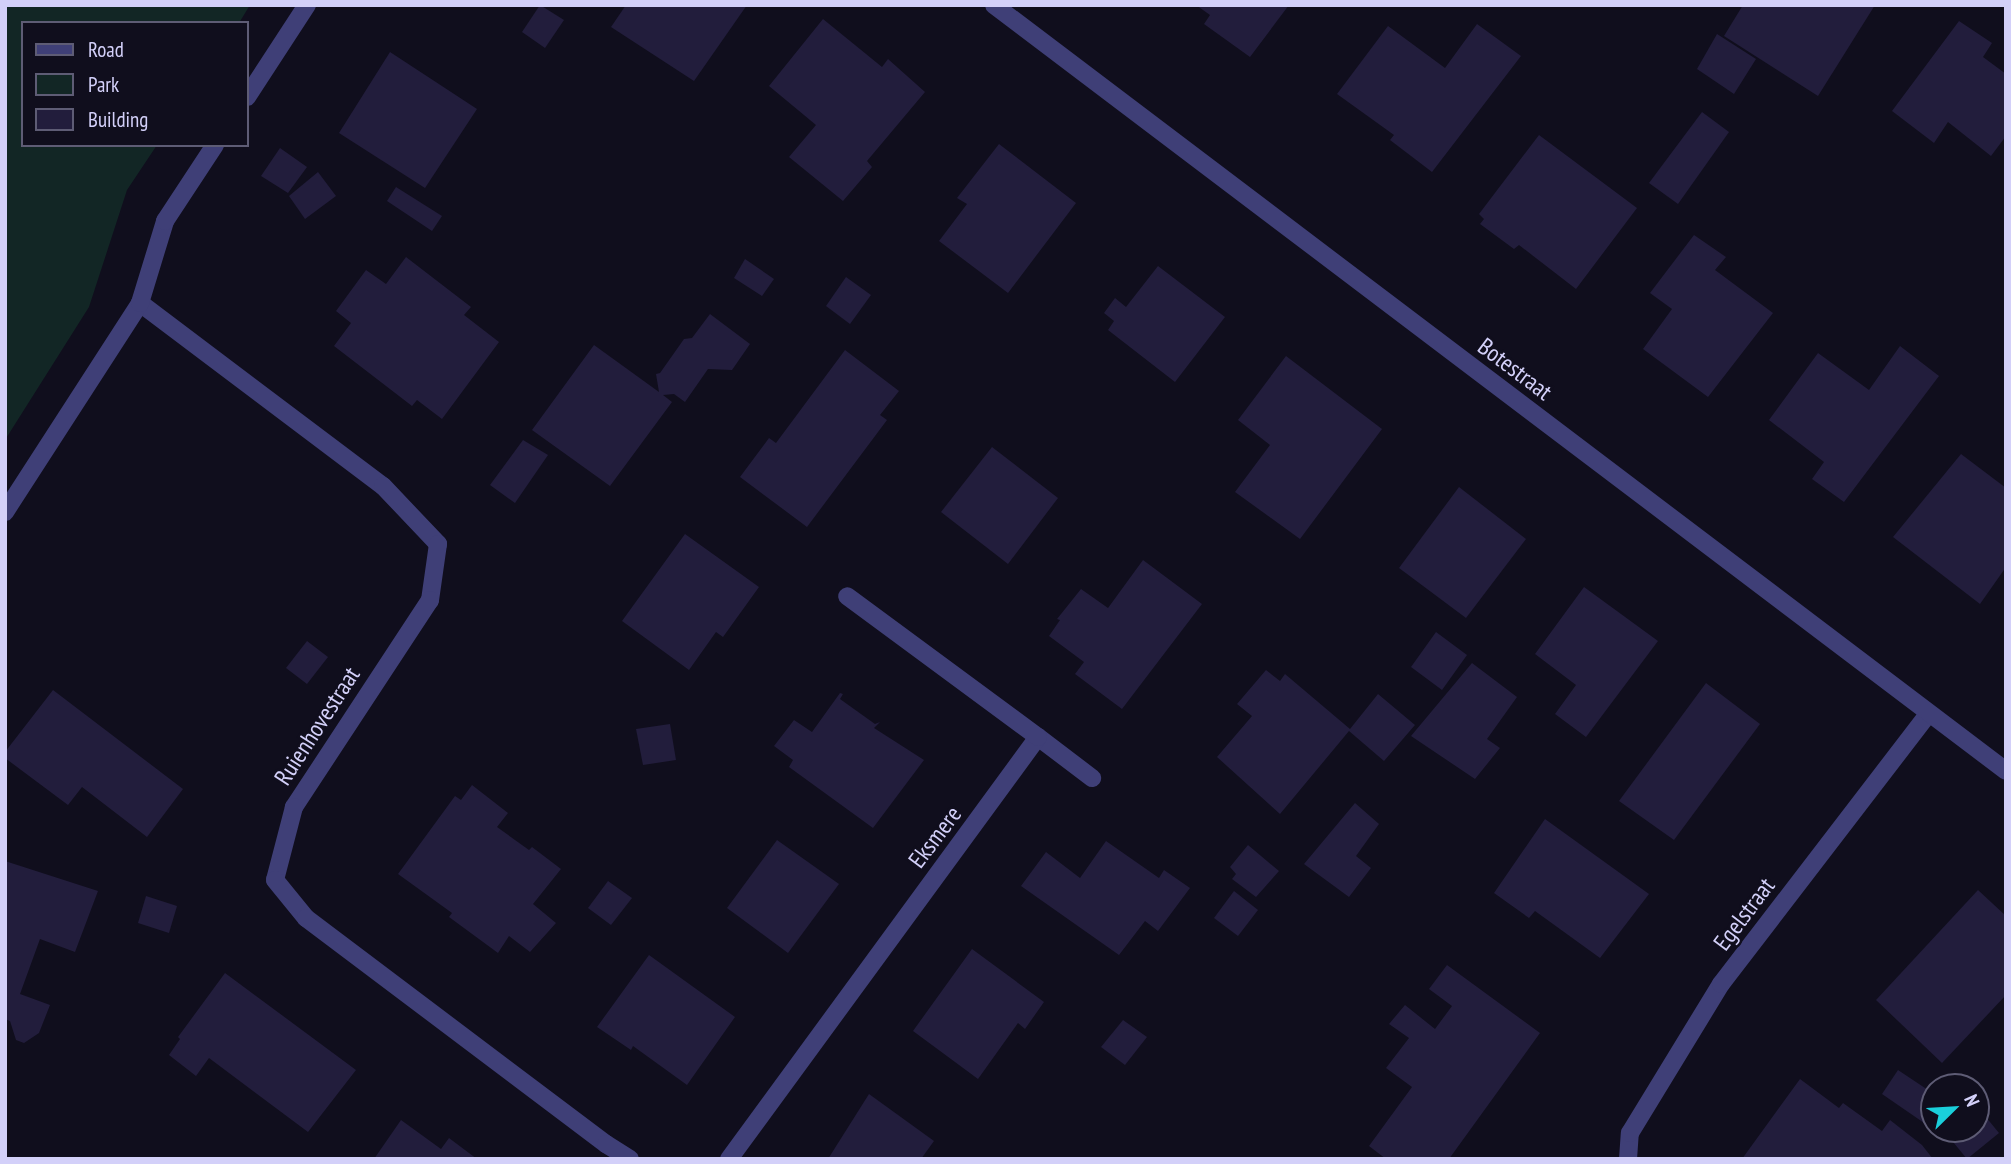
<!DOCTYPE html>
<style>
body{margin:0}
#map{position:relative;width:2011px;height:1164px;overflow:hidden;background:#100e1d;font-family:"PT Sans Narrow",sans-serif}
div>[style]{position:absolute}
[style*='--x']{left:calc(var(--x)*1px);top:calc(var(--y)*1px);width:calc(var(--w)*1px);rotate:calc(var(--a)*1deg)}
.green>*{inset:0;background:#122625}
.building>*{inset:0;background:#221d3c}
.minor>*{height:18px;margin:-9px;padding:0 9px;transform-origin:9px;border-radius:9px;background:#3f3f77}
.tertiary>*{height:18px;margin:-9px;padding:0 9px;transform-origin:9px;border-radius:9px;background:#3f3f77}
span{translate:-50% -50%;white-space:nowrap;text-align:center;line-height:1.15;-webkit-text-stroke:5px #100e1d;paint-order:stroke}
.street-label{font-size:24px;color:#d3d0f9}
.frame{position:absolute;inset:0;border:7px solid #d3d0f9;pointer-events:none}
.legend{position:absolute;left:21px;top:21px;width:228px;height:126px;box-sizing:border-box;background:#100e1d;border:2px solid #5e5c75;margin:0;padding:9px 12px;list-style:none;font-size:21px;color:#d3d0f9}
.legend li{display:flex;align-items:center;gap:14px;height:35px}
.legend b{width:35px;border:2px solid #5e5c75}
.north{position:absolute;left:1920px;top:1073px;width:70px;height:70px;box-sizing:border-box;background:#100e1d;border:2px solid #5e5c75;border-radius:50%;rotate:66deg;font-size:19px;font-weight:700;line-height:28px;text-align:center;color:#d3d0f9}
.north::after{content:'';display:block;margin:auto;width:24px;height:32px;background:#1acfdb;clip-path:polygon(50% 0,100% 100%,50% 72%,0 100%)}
</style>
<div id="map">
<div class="green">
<div style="clip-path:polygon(5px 5px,250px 5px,239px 23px,23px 23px,23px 145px,157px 145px,127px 190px,89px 307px,5px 440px)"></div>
</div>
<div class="building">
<div style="clip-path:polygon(540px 5px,564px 20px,545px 48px,522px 32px)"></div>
<div style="clip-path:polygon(626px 5px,747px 5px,694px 81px,611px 27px)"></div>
<div style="clip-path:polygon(1196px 5px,1289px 5px,1250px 57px,1204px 24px,1210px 15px)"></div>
<div style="clip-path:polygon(1743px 5px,1875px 5px,1818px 96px,1724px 36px)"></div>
<div style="clip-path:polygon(823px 19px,882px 67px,888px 59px,925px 92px,867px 161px,872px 167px,843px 201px,789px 157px,816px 125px,769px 86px)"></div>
<div style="clip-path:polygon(1959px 21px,1992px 43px,1983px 57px,2006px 74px,2006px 136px,1991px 156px,1948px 122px,1934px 143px,1892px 111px)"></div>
<div style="clip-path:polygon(1477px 24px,1521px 56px,1432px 172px,1390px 140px,1394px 135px,1337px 94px,1388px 26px,1445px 68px)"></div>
<div style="clip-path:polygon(1717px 34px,1756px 59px,1734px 94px,1697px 69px)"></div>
<div style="clip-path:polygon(390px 52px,477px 109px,425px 188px,339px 133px)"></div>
<div style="clip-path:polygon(1702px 112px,1729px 132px,1678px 204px,1649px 183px)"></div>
<div style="clip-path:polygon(1539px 135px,1637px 208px,1576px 289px,1519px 245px,1514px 249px,1480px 224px,1484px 219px,1479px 214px)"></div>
<div style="clip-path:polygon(999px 144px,1076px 203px,1008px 293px,939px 241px,967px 204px,957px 198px)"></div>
<div style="clip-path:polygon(280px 148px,307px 167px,288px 193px,261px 176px)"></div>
<div style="clip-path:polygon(318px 172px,336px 196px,305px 219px,289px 196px)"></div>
<div style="clip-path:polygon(396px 187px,442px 216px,432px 231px,387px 201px)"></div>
<div style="clip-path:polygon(1694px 235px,1726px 257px,1715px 270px,1773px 313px,1708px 397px,1643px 349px,1672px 309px,1650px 293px)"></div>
<div style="clip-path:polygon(406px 257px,471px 307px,464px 315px,499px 342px,442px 419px,417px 400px,412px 406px,334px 346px,351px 323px,336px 311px,366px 270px,386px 284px)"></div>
<div style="clip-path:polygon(745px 259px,774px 279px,762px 296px,734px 278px)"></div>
<div style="clip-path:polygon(1158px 266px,1225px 317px,1175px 382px,1108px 330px,1114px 321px,1104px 313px,1115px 298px,1126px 307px)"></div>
<div style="clip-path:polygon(846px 277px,871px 295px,850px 324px,826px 306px)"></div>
<div style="clip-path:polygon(710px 314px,750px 344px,732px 370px,708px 369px,685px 402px,674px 394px,663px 395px,672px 402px,610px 486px,532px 430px,594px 345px,659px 392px,656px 374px,660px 373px,684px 339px,692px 338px)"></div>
<div style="clip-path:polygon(1900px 346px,1939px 376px,1844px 502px,1812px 479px,1824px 462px,1769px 420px,1818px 353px,1869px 390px)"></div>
<div style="clip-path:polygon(845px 350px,899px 391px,880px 415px,887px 420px,807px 527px,740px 477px,769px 438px,776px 443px)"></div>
<div style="clip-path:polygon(1286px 356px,1382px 429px,1300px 539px,1235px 492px,1270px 445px,1238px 420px)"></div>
<div style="clip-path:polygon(523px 440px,548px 455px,515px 503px,490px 485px)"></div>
<div style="clip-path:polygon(992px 447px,1058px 498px,1008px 564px,941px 512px)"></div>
<div style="clip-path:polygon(1961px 454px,2006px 488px,2006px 567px,1980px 604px,1893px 537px)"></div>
<div style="clip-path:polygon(1459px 487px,1526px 539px,1466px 618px,1399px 568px)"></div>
<div style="clip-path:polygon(685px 534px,759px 587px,723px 637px,716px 632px,689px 670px,622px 621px)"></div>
<div style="clip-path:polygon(1143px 560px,1202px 604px,1122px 709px,1075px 674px,1084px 662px,1049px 636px,1060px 620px,1057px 619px,1081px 589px,1108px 608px)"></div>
<div style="clip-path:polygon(1584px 587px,1658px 641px,1586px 737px,1555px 714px,1576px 685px,1535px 654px)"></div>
<div style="clip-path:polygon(1436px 632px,1467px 655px,1442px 690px,1411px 667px)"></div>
<div style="clip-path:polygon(307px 641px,328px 657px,307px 684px,286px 668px)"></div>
<div style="clip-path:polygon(1472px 663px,1517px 697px,1487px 739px,1500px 748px,1475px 779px,1411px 736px)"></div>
<div style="clip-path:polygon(1266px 670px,1280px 681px,1285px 674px,1350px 729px,1378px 694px,1415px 725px,1384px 761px,1349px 731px,1280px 814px,1217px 757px,1252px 716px,1237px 704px)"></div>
<div style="clip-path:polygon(1706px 683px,1760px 724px,1674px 840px,1619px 801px)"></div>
<div style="clip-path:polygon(53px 690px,183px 789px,147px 837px,82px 787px,68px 805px,5px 758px,5px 752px)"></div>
<div style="clip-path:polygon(840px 693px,843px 694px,840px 699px,875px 724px,880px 722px,874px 728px,924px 760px,873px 828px,789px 767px,793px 760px,774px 746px,794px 720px,812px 732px)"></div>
<div style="clip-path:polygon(670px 724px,676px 760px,643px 765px,636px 729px)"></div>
<div style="clip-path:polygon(472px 785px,508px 813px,497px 827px,529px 850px,532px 847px,561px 869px,533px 904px,556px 923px,530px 952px,509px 936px,498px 953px,449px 917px,452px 913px,398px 874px,455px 796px,461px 800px)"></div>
<div style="clip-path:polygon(1355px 803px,1379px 824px,1356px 856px,1371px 868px,1349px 897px,1304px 864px)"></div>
<div style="clip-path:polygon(1545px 819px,1649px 894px,1600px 958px,1535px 911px,1529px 918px,1494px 893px)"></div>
<div style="clip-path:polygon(777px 840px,839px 884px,788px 953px,727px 908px)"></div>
<div style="clip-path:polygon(1106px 841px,1159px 878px,1164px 870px,1190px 888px,1158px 931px,1145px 921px,1119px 955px,1021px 886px,1046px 852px,1080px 878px)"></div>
<div style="clip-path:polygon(1248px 845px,1279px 871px,1256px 897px,1232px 879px,1236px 874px,1230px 867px)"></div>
<div style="clip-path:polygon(5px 861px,98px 891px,75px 952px,40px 939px,20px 994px,50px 1005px,39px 1033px,24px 1043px,16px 1040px,10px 1021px,5px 1019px)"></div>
<div style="clip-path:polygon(608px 881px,632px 898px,611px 925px,588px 908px)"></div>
<div style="clip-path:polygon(1978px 890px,2006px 916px,2006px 995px,1942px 1063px,1876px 1000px)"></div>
<div style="clip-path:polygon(1234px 891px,1258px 910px,1238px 936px,1214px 918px)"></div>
<div style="clip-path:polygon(146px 896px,177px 906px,169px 933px,138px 923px)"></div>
<div style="clip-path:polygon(972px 949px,1044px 1002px,1025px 1029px,1018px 1023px,978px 1079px,913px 1031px)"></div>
<div style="clip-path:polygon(649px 955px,735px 1017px,687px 1085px,633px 1046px,631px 1050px,597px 1027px)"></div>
<div style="clip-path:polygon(1447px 965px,1540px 1033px,1449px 1159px,1386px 1159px,1369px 1146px,1412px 1087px,1386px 1068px,1409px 1038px,1389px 1024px,1405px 1005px,1435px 1029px,1452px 1006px,1429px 989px)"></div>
<div style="clip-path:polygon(225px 973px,356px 1070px,308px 1132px,209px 1058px,196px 1076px,169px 1055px,180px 1039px,178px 1037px)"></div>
<div style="clip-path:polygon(1123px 1020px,1147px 1037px,1125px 1065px,1101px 1047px)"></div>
<div style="clip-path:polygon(1898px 1070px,1934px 1094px,1934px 1116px,1927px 1125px,1882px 1094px)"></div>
<div style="clip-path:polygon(1800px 1079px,1839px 1108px,1843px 1103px,1882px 1131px,1890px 1120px,1922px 1145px,1933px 1159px,1742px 1159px)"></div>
<div style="clip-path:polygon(869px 1094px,934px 1141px,921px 1159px,828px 1159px)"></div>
<div style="clip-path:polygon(1981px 1111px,1999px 1133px,1967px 1159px,1949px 1137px,1959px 1129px,1976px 1129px,1976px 1115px)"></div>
<div style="clip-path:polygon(401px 1120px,441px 1149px,449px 1138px,477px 1159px,374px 1159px)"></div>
</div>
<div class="minor">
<div style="--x:247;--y:97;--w:110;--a:-56.9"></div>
<div style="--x:140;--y:303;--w:304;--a:37"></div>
<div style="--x:383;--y:486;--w:80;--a:46.5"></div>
<div style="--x:438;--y:544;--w:57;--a:98.1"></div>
<div style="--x:430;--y:600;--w:248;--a:123.3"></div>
<div style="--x:294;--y:807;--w:75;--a:104.6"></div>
<div style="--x:275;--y:880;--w:49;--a:50.8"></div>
<div style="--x:306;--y:918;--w:376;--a:37"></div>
<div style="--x:606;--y:1144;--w:28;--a:32"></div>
<div style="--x:5;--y:512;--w:249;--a:-57.1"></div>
<div style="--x:140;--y:303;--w:86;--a:-73"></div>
<div style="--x:165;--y:221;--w:91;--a:-56.7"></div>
<div style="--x:1038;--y:737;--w:68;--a:37.2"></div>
<div style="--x:729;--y:1159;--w:523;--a:-53.79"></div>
<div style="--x:1038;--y:737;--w:237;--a:-143.6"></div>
<div style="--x:1628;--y:1159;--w:26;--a:-86"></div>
<div style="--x:1630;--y:1133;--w:175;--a:-58.6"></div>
<div style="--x:1721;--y:984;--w:340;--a:-52.5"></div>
</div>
<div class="tertiary">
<div style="--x:994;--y:5;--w:1269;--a:37.12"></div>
</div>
<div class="street-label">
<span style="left:1515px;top:369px;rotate:37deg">Botestraat</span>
<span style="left:317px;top:726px;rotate:-57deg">Ruienhovestraat</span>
<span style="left:935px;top:837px;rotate:-53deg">Eksmere</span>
<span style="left:1744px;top:914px;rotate:-53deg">Egelstraat</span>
</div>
<div class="frame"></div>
<ul class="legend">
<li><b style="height:9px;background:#3f3f77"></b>Road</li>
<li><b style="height:19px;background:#122625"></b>Park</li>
<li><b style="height:19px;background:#221d3c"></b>Building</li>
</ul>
<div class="north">N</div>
</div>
